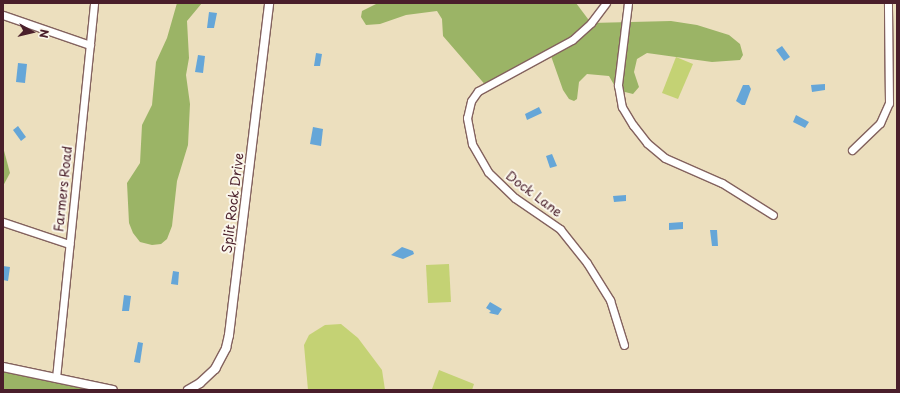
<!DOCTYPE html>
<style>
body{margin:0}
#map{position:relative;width:900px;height:393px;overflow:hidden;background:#ecdfbe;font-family:"Playpen Sans",sans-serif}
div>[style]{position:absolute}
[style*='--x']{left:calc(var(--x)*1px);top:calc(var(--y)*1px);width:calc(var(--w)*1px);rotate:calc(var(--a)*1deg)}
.green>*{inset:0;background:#c4d274}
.forest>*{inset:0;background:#9bb466}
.water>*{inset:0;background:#65a6d8}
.roads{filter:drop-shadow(1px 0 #83625e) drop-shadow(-1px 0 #83625e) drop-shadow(0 1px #83625e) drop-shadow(0 -1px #83625e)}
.minor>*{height:7px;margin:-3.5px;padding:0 3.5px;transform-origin:3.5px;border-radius:3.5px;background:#fff}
.tertiary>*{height:8px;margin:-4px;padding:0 4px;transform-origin:4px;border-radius:4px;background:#fff}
span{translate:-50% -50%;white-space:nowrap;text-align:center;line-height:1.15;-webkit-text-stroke:4px #fbf7ec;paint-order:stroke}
.street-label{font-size:13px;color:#4a1f2b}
.frame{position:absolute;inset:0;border:4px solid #4a1f2b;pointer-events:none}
.north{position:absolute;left:12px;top:12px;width:40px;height:40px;-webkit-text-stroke:3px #fbf7ec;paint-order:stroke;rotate:98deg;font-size:11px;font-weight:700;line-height:16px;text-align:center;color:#4a1f2b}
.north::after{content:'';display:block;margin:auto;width:14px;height:18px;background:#4a1f2b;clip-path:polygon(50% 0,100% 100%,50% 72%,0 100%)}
</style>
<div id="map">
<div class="green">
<div style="clip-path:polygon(676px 57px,693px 64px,678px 99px,662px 93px)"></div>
<div style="clip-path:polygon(449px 264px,451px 302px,428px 303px,426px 265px)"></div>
<div style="clip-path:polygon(341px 324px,358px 338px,382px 370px,385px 390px,308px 390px,304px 345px,309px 335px,325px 325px)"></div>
<div style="clip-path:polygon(439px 370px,474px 384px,472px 390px,432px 389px)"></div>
</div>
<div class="forest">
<div style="clip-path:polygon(177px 3px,202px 3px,187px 21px,189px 58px,186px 75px,190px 104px,188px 145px,177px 181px,172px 226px,167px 239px,161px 244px,152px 245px,140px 242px,133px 233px,129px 223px,127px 183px,140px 163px,142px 125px,152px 105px,156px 62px,167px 38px)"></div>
<div style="clip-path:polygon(378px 3px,576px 3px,591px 23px,671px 21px,697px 25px,729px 35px,740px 44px,743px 55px,740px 60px,712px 62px,647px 53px,637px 59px,634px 72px,639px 87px,633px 94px,617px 90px,609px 76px,587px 74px,579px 82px,577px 99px,574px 101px,569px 99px,563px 90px,551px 56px,488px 88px,443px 36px,442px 19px,437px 11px,406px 15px,380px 24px,366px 25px,361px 17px,362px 11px)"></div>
<div style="clip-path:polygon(3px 147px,10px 173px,3px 186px)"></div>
<div style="clip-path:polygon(3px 369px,113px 390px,3px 390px)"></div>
</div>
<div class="water">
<div style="clip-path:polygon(209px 12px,217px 13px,214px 28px,207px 28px)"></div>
<div style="clip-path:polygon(782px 46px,790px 57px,784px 61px,776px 50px)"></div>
<div style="clip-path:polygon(316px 53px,322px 54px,320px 66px,314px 66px)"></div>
<div style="clip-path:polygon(198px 55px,205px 56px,203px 73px,195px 72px)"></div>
<div style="clip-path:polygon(18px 63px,27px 64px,25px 83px,16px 82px)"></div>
<div style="clip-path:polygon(825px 84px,825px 90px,812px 92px,811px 85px)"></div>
<div style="clip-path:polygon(743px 85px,749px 85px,751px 89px,745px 105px,742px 105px,736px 101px)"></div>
<div style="clip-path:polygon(539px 107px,542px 113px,527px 120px,525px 114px)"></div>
<div style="clip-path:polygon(796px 115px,809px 122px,805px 128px,793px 122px)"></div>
<div style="clip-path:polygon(18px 126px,26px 137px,21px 141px,13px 130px)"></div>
<div style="clip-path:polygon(313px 127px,323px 129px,321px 146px,310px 144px)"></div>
<div style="clip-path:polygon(552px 154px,557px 166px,550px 168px,546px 156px)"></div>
<div style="clip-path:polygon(626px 195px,626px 201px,614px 202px,613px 196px)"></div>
<div style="clip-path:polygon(683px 222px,683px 229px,669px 230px,669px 223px)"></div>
<div style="clip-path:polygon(710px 230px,717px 230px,718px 246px,712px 246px)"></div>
<div style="clip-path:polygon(402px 247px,413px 251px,414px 254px,403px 259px,391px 255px)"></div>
<div style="clip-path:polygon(3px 266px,10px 267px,8px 281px,3px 280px)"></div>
<div style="clip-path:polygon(173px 271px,179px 272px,178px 285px,171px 284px)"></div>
<div style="clip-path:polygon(124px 295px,131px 296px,129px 311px,122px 311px)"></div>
<div style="clip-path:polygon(490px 302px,502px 309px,498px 315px,489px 313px,491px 311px,486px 308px)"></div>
<div style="clip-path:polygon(138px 342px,143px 343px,140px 363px,134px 362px)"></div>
</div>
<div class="roads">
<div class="minor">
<div style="--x:606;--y:3;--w:25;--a:127"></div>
<div style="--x:591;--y:23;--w:25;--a:138"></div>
<div style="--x:572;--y:40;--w:107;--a:151.5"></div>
<div style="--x:478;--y:91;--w:12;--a:125"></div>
<div style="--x:471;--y:101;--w:17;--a:103"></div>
<div style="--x:467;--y:118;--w:26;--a:79"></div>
<div style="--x:472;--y:144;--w:32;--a:60"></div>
<div style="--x:488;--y:172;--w:37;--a:44"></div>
<div style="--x:515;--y:198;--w:55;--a:34.6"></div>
<div style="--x:560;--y:229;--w:43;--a:51.5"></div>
<div style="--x:587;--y:263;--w:44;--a:58.1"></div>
<div style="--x:610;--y:300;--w:47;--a:72.7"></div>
<div style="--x:628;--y:3;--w:83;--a:97"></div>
<div style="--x:618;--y:85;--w:22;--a:80"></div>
<div style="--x:622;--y:107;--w:21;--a:59"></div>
<div style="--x:633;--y:125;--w:23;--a:52"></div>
<div style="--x:647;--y:143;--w:23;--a:40"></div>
<div style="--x:665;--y:158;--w:62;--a:23.7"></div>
<div style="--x:722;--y:183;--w:60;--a:32.1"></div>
<div style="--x:3;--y:15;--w:92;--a:19"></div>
<div style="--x:852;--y:150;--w:39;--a:-44"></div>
<div style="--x:880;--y:123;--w:22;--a:-66"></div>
<div style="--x:889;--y:103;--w:100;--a:-90.6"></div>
<div style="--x:3;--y:222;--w:70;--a:18.4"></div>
<div style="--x:56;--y:378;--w:377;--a:-84.2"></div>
</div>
<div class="tertiary">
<div style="--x:3;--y:367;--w:112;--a:11.8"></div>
<div style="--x:188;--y:390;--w:14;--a:-30"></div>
<div style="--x:200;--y:383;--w:21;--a:-43"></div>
<div style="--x:215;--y:369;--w:24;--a:-62"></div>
<div style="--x:226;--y:348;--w:13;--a:-77"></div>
<div style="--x:229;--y:335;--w:334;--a:-83.1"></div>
</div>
</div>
<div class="street-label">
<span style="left:63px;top:189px;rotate:-84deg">Farmers Road</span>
<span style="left:534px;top:194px;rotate:37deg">Dock Lane</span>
<span style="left:233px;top:203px;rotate:-83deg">Split Rock Drive</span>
</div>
<div class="frame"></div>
<div class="north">N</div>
</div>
